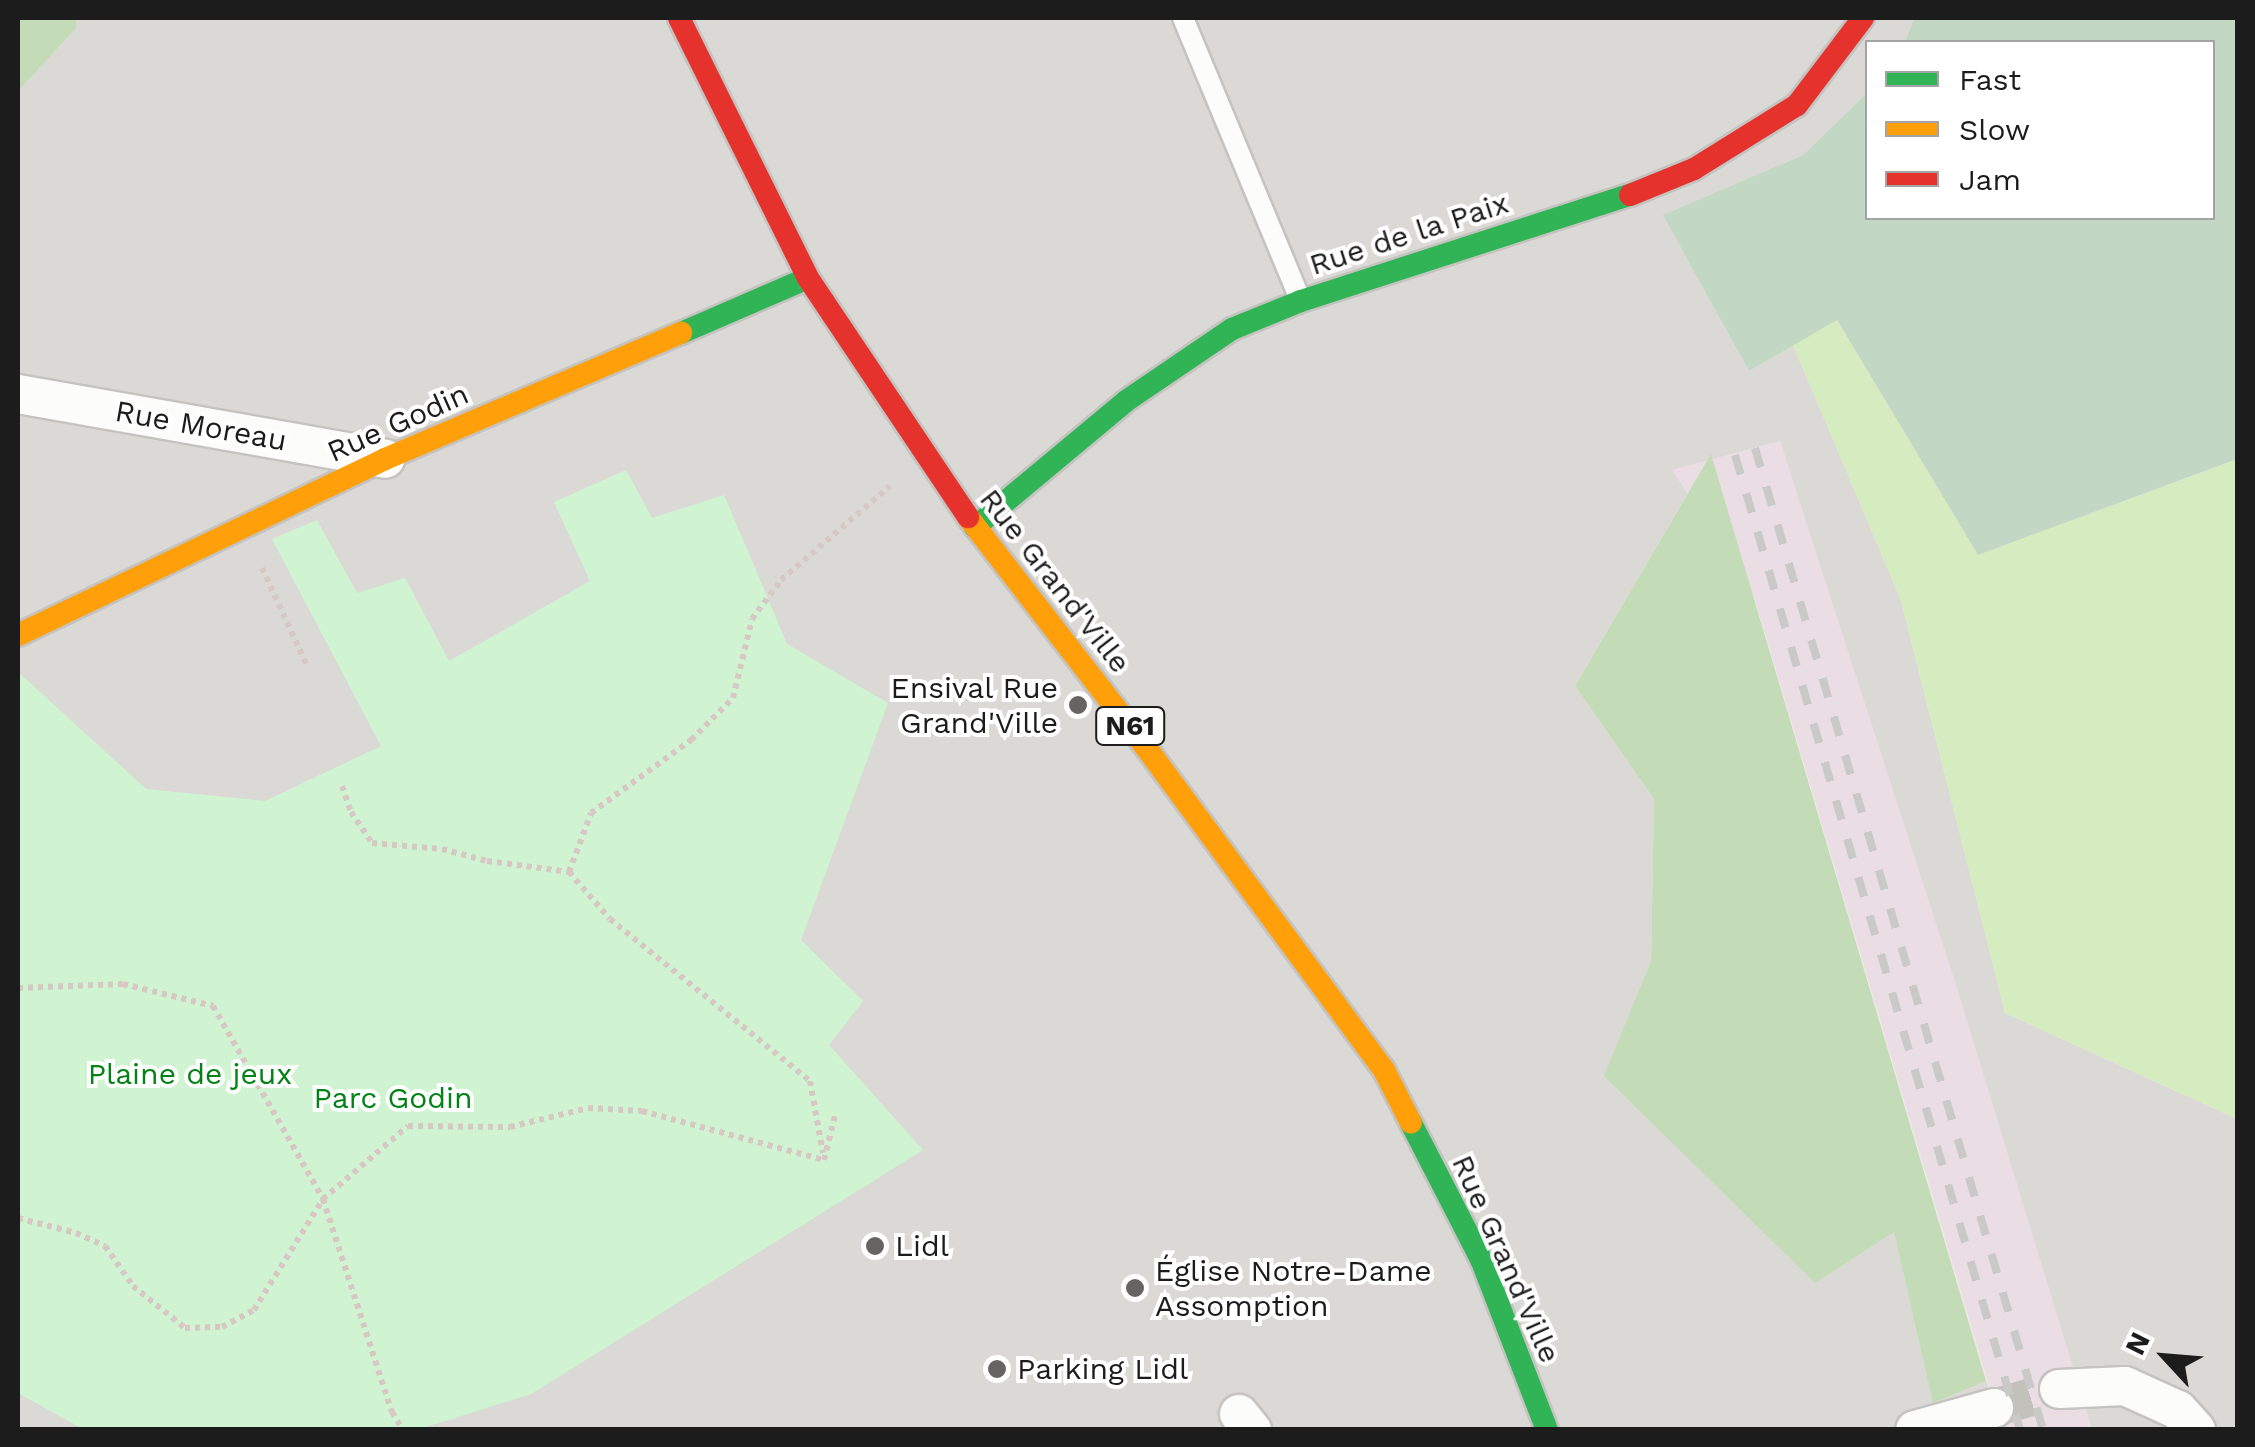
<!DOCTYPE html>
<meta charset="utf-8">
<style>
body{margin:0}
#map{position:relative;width:2255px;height:1447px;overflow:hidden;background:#eceae4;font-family:"Work Sans",sans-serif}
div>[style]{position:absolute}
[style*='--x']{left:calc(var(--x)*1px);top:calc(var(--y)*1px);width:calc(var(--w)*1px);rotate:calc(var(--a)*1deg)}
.residential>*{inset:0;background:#dbd9d6}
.industrial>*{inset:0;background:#eadde3}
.grass>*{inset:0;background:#d5ecc0}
.forest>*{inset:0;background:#c3dcb7}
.cemetery>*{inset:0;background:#c2d8c4}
.park>*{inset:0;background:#d0f4d2}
.parking>*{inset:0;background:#dad9d6}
.street-tunnel>*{height:38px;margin-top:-19px;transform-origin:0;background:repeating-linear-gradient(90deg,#c2c1bc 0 38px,transparent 0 57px)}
.path>*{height:6px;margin-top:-3px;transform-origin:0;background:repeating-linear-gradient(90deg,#d7c8c3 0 5px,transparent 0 10px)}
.roads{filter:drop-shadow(2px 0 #c4c3c0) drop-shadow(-2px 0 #c4c3c0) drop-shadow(0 2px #c4c3c0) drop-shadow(0 -2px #c4c3c0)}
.lane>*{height:20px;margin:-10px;padding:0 10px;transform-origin:10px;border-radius:10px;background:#fcfcfb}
.street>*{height:38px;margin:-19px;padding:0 19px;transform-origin:19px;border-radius:19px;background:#fcfcfb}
.fast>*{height:22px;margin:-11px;padding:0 11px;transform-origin:11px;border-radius:11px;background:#30b455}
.slow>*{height:22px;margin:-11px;padding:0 11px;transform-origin:11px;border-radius:11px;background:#ff9f0a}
.jam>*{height:22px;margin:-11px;padding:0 11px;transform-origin:11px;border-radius:11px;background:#e5322d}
.rail>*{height:8px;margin-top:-4px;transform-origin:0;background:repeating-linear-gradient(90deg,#c9c9c8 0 20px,transparent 0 40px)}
.dots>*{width:28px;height:28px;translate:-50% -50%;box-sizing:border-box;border:5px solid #fff;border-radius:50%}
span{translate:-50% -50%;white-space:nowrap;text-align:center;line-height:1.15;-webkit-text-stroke:8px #fff;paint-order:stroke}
.shield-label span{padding:2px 8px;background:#fff;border:2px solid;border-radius:8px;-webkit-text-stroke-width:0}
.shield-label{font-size:28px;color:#1c1c1c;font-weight:700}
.street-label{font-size:30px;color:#1c1c1c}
.poi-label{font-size:30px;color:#1c1c1c}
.right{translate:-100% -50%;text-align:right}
.left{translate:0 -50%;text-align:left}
.park-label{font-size:30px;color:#038216}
.frame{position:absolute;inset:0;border:20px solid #1c1c1c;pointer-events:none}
.legend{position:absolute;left:1865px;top:40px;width:350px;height:180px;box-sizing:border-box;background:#fff;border:2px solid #a4a4a4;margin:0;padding:12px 18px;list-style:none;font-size:30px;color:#1c1c1c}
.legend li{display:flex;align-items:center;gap:20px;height:50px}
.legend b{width:50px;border:2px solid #a4a4a4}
.north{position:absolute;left:2115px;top:1307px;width:100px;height:100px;-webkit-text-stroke:8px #fff;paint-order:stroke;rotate:296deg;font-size:28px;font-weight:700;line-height:40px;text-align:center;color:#1c1c1c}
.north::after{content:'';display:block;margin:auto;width:35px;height:45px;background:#1c1c1c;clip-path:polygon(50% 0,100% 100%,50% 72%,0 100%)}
</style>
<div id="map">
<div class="residential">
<div style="clip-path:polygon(18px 18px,1914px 18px,1905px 42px,1868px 42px,1867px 93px,1803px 155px,1664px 215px,1749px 371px,1793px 345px,1901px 600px,2005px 1013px,2237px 1119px,2237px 1429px,2092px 1429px,1780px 441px,1673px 470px,1688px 493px,1575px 686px,1654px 799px,1651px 961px,1605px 1076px,1894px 1231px,1933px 1402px,1986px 1381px,2002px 1429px,18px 1429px)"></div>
</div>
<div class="industrial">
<div style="clip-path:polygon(1780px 441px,1958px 991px,2092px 1429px,2002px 1429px,1754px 596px,1672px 470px)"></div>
</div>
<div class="grass">
<div style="clip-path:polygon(1836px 319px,1978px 555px,2237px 459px,2237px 1119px,2005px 1013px,1901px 600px,1793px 345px)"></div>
</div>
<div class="forest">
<div style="clip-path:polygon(18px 18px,76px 18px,76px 28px,18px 91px)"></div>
<div style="clip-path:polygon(1711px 454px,1986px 1381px,1933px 1403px,1894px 1232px,1815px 1283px,1604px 1076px,1651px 961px,1654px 799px,1575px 686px)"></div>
</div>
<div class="cemetery">
<div style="clip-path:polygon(1914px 18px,2237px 18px,2237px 459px,1978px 555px,1837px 320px,1749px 371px,1663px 215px,1803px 155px,1867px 93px,1868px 218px,2212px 218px,2212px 42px,1905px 42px)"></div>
</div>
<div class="park">
<div style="clip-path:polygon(626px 470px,652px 518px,724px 495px,787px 644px,888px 703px,801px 940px,863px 1001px,829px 1045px,923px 1150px,531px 1394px,420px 1429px,83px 1429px,18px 1393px,18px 672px,146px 789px,265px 801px,381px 746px,272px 539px,317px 520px,357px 593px,405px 578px,449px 661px,590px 581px,554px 502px)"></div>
</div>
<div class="parking">
<div style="clip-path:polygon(1422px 1093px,1551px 1246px,1518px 1275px,1448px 1168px)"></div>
<div style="clip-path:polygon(1029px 1304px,1132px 1429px,831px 1429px,826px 1420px)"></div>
</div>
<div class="street-tunnel">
<div style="--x:1994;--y:1408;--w:68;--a:-16.3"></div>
</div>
<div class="path">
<div style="--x:262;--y:568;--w:108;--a:65.3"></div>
<div style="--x:342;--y:786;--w:28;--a:71"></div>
<div style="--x:351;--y:812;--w:37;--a:56"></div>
<div style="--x:372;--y:843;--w:70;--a:4.9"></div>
<div style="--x:442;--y:849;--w:47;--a:14.9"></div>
<div style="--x:487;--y:861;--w:83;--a:7.6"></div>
<div style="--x:569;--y:872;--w:63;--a:-69.6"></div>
<div style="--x:591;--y:813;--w:124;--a:-36.1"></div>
<div style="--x:691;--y:740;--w:59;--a:-45"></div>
<div style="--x:733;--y:698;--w:81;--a:-76.5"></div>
<div style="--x:752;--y:619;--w:49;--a:-53.4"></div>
<div style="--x:781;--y:580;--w:144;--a:-40.8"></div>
<div style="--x:569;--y:872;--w:62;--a:48.9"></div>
<div style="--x:610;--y:919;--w:257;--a:39"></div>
<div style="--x:810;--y:1081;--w:73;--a:79.8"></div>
<div style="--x:18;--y:988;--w:105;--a:-2.2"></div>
<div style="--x:123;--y:984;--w:93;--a:13.7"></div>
<div style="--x:213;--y:1006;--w:222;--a:60.3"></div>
<div style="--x:323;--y:1199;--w:224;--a:72.1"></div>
<div style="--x:392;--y:1412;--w:21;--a:59"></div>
<div style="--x:18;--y:1218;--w:60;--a:14.5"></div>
<div style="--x:76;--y:1233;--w:32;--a:24"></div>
<div style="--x:105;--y:1246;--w:49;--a:55"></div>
<div style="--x:133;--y:1286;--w:67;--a:38.9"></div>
<div style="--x:185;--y:1328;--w:37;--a:-2"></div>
<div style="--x:222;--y:1327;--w:36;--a:-28"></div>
<div style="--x:254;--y:1310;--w:131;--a:-58.1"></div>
<div style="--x:323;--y:1199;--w:112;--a:-40.7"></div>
<div style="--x:408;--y:1126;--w:102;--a:0.6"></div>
<div style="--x:510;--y:1127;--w:80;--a:-13.7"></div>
<div style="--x:588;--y:1108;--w:54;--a:3.2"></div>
<div style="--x:642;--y:1111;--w:188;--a:15.1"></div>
<div style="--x:824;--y:1160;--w:49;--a:-76"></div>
</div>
<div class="roads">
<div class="lane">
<div style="--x:1183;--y:18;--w:304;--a:67.4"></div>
</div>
<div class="street">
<div style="--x:18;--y:394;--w:373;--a:10"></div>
<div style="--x:2059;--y:1389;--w:66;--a:-2.6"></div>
<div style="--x:2125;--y:1386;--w:58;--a:24.4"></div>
<div style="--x:2178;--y:1410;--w:27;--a:48"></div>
<div style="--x:1239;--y:1414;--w:21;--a:51"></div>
<div style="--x:1915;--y:1430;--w:82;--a:-15.6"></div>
</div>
<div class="fast">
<div style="--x:681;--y:333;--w:138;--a:-23.4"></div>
<div style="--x:975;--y:527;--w:197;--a:-39.8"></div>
<div style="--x:1126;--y:401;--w:128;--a:-34.2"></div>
<div style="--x:1232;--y:329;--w:74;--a:-22.1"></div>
<div style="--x:1301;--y:301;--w:346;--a:-17.9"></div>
<div style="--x:1411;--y:1123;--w:153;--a:62.8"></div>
<div style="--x:1481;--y:1259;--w:183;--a:68.9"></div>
</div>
<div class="slow">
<div style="--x:968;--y:517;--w:289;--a:52.3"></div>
<div style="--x:1145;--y:746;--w:403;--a:53.6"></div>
<div style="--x:1384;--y:1070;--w:59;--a:63"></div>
<div style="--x:18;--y:635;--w:407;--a:-25.6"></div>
<div style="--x:385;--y:459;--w:322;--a:-23.1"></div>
</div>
<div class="jam">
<div style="--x:679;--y:18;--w:290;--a:63.6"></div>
<div style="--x:808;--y:278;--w:288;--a:56.2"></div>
<div style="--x:1630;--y:195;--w:69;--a:-22.1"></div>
<div style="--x:1694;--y:169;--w:121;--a:-31.9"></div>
<div style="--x:1797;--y:105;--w:109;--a:-52.8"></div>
</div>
</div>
<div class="rail">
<div style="--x:1755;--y:448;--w:1023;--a:73.65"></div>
<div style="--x:1735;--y:455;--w:1016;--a:73.71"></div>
</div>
<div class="dots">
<div style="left:1078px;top:705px;background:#656462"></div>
<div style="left:875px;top:1246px;background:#656462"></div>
<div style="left:1135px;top:1288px;background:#656462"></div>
<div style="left:997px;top:1369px;background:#656462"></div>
</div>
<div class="shield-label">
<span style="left:1130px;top:726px">N61</span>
</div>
<div class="street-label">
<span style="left:1409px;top:234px;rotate:-18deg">Rue de la Paix</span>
<span style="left:398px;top:423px;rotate:-24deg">Rue Godin</span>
<span style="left:201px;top:426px;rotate:10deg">Rue Moreau</span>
<span style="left:1055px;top:581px;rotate:52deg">Rue Grand'Ville</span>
<span style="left:1506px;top:1259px;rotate:66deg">Rue Grand'Ville</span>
</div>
<div class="poi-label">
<span class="right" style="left:1058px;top:705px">Ensival Rue<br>Grand'Ville</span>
<span class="left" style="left:895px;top:1246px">Lidl</span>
<span class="left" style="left:1155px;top:1288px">Église Notre-Dame<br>Assomption</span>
<span class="left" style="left:1017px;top:1369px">Parking Lidl</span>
</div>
<div class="park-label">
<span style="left:190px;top:1074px">Plaine de jeux</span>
<span style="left:393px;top:1098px">Parc Godin</span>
</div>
<div class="frame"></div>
<ul class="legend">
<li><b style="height:12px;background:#30b455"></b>Fast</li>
<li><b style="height:12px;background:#ff9f0a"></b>Slow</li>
<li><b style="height:12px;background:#e5322d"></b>Jam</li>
</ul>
<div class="north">N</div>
</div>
